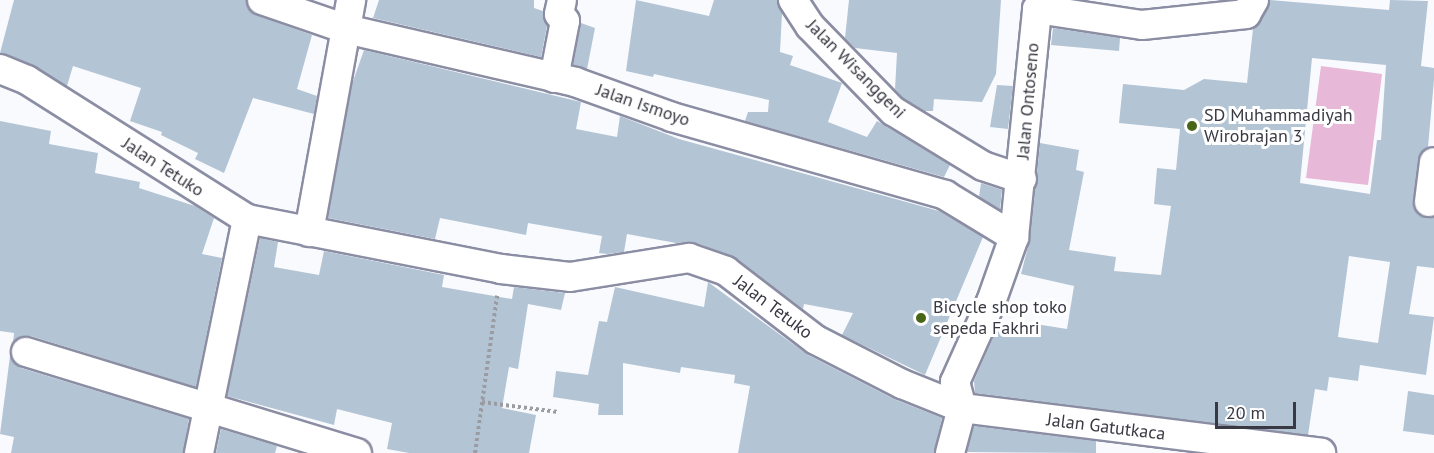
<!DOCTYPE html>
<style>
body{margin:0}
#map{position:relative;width:1434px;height:453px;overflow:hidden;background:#f9fafe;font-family:"PT Sans",sans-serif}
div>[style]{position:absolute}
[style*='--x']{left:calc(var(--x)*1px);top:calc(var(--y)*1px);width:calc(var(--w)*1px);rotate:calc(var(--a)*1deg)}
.green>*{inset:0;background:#e7b8d7}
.building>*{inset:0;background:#b3c4d5}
.path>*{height:4px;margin-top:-2px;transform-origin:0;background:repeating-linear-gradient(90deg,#9b9ca2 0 3px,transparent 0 6px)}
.roads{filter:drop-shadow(2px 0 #8b8ea3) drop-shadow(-2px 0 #8b8ea3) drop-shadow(0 2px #8b8ea3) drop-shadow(0 -2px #8b8ea3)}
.minor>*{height:28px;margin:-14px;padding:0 14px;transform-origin:14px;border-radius:14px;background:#fff}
.dots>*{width:16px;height:16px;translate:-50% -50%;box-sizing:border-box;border:3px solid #fff;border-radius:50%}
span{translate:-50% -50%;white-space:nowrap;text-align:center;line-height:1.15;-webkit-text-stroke:6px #fff;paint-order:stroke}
.street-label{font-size:18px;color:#383942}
.poi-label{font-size:18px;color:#383942}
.left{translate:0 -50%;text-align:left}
.scale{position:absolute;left:1215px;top:402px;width:81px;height:27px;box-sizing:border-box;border:3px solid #383942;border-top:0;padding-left:8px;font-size:18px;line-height:21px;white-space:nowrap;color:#383942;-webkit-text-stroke:4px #fff;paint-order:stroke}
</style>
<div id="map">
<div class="green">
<div style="clip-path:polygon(1321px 66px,1382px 74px,1368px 185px,1306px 178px)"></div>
</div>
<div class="building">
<div style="clip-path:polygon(14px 0,246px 0,256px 15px,312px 35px,297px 89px,317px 96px,314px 114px,253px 98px,224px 173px,195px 159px,198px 153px,161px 135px,162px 132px,130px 121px,141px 88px,73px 66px,67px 86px,33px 65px,0 53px)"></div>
<div style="clip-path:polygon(379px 0,534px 0,534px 8px,543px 11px,547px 26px,541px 57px,373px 18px)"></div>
<div style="clip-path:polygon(636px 0,709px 16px,714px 0,777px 0,782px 13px,780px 52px,793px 56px,790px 65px,842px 83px,828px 122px,867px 137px,877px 121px,950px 165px,944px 177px,745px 121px,748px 112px,768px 112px,769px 100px,654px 74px,653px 77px,626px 71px)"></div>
<div style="clip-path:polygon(849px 0,1001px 0,996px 74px,982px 102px,934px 99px,933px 111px,924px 111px,903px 98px,895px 89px,897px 53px,855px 48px,845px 38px)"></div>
<div style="clip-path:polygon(evenodd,1270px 0,1389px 10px,1390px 0,1428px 1px,1421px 66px,1434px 68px,1434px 80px,1428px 147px,1418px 159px,1413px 201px,1419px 215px,1434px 217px,1434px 268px,1417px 266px,1409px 314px,1434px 317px,1426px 375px,1360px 365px,1358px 381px,1329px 377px,1327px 391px,1315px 389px,1308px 435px,975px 393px,974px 381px,996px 331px,1021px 334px,1023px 322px,1067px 329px,1074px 286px,1021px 274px,1030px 239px,1040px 143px,1079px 150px,1076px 170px,1084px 172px,1069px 250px,1116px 257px,1114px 271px,1161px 275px,1171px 206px,1154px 204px,1157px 168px,1176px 170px,1180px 129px,1119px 123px,1123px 84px,1184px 90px,1204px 79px,1247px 83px,1253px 29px,1270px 0,1312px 58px,1386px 65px,1381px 140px,1377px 140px,1370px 194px,1300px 183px,1312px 58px,1270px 0,1349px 256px,1390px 262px,1378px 343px,1338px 337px,1349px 256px)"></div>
<div style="clip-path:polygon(581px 23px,595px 28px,587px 69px,573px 65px)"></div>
<div style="clip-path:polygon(1053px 28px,1120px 38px,1119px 51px,1051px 45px)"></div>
<div style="clip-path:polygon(364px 50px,581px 102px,576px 129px,617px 137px,620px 116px,679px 139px,939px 211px,983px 237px,925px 375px,842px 335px,853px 313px,804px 304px,803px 309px,736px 258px,694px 242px,676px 243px,627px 234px,624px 252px,607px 254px,599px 253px,602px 236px,528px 223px,526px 235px,440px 218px,435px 239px,328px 218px,352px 84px)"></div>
<div style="clip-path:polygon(997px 85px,1013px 86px,1008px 129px,990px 127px)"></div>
<div style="clip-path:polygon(0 121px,51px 131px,49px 144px,98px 153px,95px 173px,140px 182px,139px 188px,195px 206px,214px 218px,202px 254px,222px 258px,196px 387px,31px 336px,22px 336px,13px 343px,14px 333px,0 331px)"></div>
<div style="clip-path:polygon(981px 183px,1002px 190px,1000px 209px,979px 197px)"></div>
<div style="clip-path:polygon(260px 238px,278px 242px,274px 267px,319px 275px,324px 251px,444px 275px,442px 287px,512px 299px,514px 287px,565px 293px,561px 310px,528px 304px,518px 369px,509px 367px,502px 408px,536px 415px,529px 453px,409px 453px,387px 449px,392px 423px,337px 409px,334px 425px,227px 396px)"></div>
<div style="clip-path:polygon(708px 282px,808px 355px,894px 399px,942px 418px,934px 453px,738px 453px,750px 386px,734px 383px,735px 375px,681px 367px,680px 373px,623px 363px,623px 415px,598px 415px,599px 404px,553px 397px,556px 371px,588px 375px,599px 321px,607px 322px,615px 287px,704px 307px)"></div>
<div style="clip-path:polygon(10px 356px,21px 368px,189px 419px,183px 453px,11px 453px,14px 437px,0 434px)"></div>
<div style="clip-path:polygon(1408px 391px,1434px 395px,1434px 435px,1403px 431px)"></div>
<div style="clip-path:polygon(974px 426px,1096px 441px,1096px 453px,967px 452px)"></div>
<div style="clip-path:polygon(221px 429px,277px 446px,275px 453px,216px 453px)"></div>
</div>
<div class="path">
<div style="--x:482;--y:402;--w:77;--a:7.5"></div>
<div style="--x:475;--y:453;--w:159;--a:-82"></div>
</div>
<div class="roads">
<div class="minor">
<div style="--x:262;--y:0;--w:89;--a:19"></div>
<div style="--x:346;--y:29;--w:235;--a:13"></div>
<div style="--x:575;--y:82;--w:103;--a:19.8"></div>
<div style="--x:672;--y:117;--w:284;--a:15.9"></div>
<div style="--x:945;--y:195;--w:81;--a:31.3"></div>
<div style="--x:793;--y:0;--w:31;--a:57"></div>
<div style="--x:810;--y:26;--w:119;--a:45.7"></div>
<div style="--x:893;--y:111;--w:105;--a:31.4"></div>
<div style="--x:983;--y:166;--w:41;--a:18.4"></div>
<div style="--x:0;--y:69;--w:29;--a:22"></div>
<div style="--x:27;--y:80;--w:260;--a:32.3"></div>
<div style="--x:247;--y:219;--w:259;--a:11.1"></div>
<div style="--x:501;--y:269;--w:69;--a:6.6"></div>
<div style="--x:570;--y:277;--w:121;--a:-9.1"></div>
<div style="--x:689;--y:258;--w:39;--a:19"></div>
<div style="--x:726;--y:271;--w:113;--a:37.5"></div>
<div style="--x:816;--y:340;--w:97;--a:27.1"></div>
<div style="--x:902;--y:384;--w:65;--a:21.8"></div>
<div style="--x:962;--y:408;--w:362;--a:7.1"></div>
<div style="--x:554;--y:78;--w:58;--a:-79.1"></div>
<div style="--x:565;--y:21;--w:9;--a:-131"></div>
<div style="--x:559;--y:14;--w:14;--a:-78"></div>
<div style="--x:1429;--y:202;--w:40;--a:-82.9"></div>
<div style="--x:309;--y:232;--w:236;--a:-79.7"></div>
<div style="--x:26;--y:352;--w:346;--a:17"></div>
<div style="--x:962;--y:408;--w:27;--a:-105"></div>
<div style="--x:955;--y:382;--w:88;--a:-65.8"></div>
<div style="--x:991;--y:302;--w:69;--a:-70.5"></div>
<div style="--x:1014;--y:237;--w:229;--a:-84.2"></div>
<div style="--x:1037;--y:9;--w:106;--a:8.7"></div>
<div style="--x:1142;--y:25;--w:105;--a:-6"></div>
<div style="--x:1246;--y:14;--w:16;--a:-60"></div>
<div style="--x:199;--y:453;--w:239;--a:-78.4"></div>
<div style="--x:950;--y:453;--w:47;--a:-75.1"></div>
</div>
</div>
<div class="dots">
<div style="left:1192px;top:126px;background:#486518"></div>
<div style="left:921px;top:318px;background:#486518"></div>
</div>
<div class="street-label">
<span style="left:856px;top:69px;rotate:45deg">Jalan Wisanggeni</span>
<span style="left:1028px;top:101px;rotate:-85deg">Jalan Ontoseno</span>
<span style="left:643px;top:105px;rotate:19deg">Jalan Ismoyo</span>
<span style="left:163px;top:167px;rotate:33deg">Jalan Tetuko</span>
<span style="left:773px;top:307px;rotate:37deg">Jalan Tetuko</span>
<span style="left:1106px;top:427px;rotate:7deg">Jalan Gatutkaca</span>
</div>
<div class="poi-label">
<span class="left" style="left:1204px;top:126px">SD Muhammadiyah<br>Wirobrajan 3</span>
<span class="left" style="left:933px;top:318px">Bicycle shop toko<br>sepeda Fakhri</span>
</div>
<div class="scale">20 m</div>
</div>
